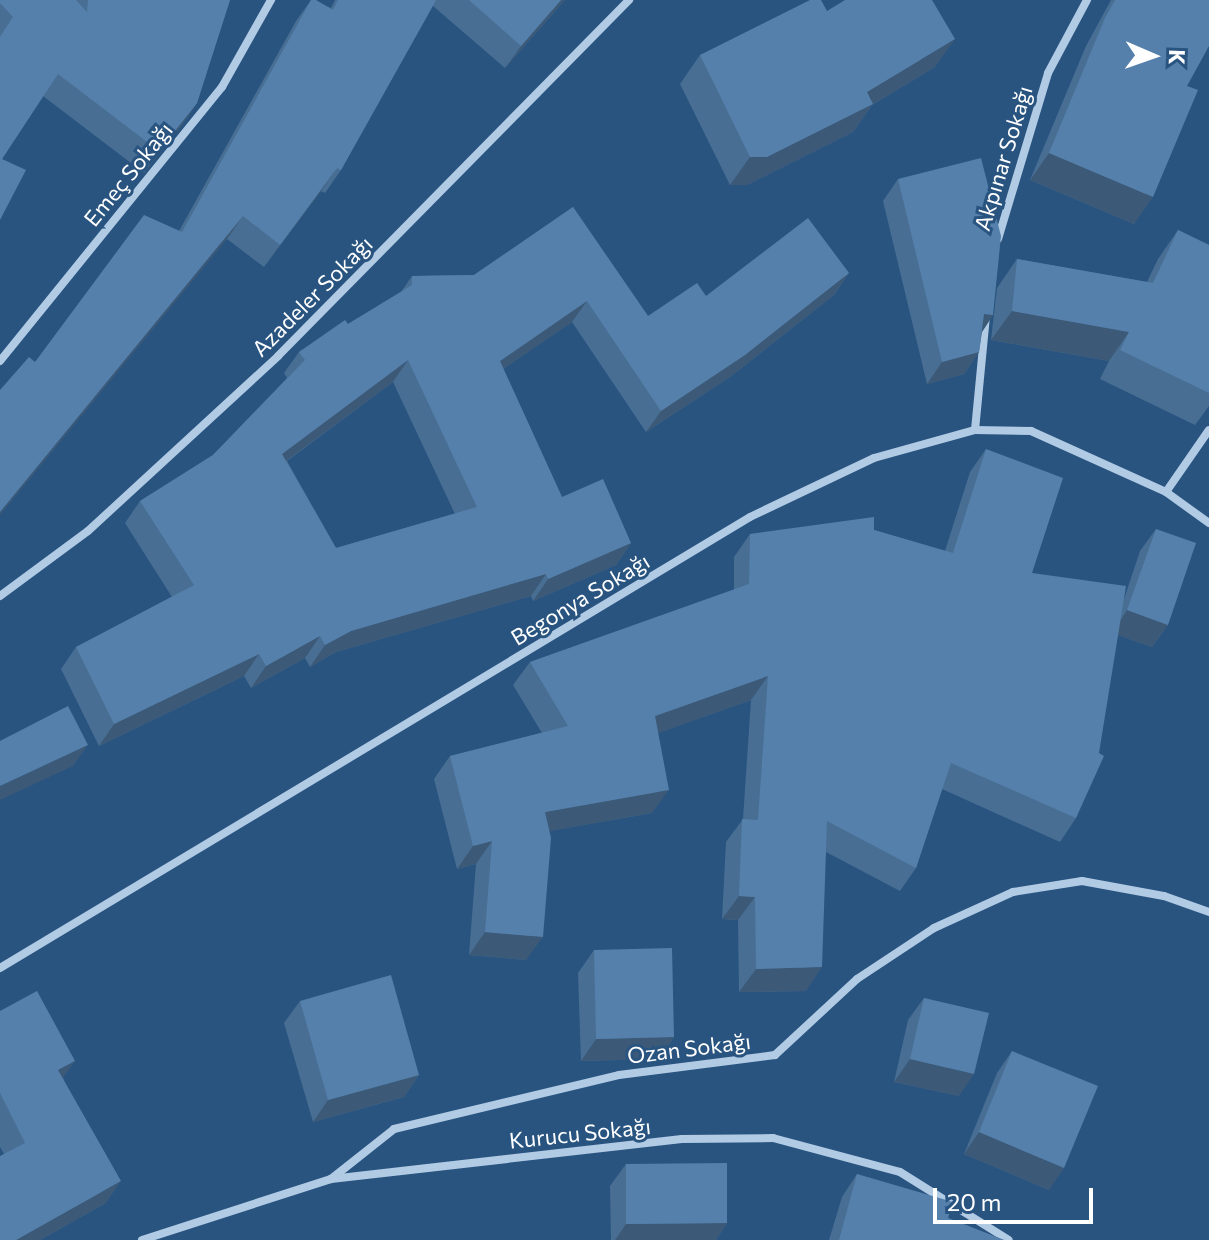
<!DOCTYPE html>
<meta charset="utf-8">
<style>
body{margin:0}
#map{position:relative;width:1209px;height:1240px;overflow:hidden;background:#295480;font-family:Commissioner,sans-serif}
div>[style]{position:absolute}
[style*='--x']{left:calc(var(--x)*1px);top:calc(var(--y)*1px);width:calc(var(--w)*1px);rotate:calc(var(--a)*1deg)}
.street>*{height:8px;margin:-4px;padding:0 4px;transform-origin:4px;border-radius:4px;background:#b1cbe5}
.wall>*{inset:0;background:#496e93}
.shaded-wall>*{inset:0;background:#3c5a78}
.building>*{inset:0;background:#5580ab}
span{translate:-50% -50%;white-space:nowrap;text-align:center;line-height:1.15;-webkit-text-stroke:6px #295480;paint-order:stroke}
.street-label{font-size:22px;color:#fff}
.north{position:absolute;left:1113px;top:16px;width:80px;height:80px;-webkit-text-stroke:6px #295480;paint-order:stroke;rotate:92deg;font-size:22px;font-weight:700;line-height:32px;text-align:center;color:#fff}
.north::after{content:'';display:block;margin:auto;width:28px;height:36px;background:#fff;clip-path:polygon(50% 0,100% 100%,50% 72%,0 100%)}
.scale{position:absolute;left:933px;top:1188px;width:160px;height:36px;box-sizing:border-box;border:4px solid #fff;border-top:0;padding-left:10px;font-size:24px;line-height:28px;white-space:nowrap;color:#fff;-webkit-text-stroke:6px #295480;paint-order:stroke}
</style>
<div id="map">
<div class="street">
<div style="--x:998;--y:239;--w:173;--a:-73.2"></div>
<div style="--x:1048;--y:73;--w:83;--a:-61.9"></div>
<div style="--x:0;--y:361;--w:353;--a:-51"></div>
<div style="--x:222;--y:87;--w:100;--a:-60.6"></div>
<div style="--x:975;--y:430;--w:115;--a:-84.5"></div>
<div style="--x:1166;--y:492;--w:75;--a:-55.3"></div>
<div style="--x:0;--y:596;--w:109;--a:-36.5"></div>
<div style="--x:88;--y:531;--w:258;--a:-42.6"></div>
<div style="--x:278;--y:356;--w:500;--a:-45.4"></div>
<div style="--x:0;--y:968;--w:875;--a:-31.02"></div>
<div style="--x:750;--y:517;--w:137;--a:-25.4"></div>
<div style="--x:874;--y:458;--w:105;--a:-15.5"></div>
<div style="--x:975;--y:430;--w:56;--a:1"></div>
<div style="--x:1031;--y:431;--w:148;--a:24.3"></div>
<div style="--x:1166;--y:492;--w:53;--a:35.8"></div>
<div style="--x:331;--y:1179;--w:80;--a:-38.4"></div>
<div style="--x:394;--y:1129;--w:231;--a:-13.5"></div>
<div style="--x:619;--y:1075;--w:157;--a:-7.3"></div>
<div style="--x:775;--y:1055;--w:112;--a:-42.8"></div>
<div style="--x:857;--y:979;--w:92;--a:-33.5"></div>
<div style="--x:934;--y:928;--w:87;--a:-24.5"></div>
<div style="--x:1013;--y:892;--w:70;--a:-9.1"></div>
<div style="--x:1082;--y:881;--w:83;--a:10.4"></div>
<div style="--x:1164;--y:896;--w:48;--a:19.6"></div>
<div style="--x:142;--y:1240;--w:199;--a:-17.9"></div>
<div style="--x:331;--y:1179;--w:353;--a:-6.5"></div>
<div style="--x:682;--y:1139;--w:91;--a:-0.6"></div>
<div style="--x:773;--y:1138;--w:131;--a:15"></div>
<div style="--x:900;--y:1172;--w:128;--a:32"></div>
</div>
<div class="wall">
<div style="clip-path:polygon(0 0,230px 0,197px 103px,182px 125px,144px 173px,43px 96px,2px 159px,0 220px)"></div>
<div style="clip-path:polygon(311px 0,331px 8px,335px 0,565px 0,505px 68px,433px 6px,341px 170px,325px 193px,321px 191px,264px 267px,227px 239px,35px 362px,179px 231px,296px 21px)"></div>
<div style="clip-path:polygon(1111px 0,1209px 0,1187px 86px,1134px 224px,1030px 180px,1086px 46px)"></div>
<div style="clip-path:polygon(827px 11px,935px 67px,872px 105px,853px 132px,747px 185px,730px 185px,680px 84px,700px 55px)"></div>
<div style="clip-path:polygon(898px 179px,993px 315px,982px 332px,979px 352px,964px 374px,927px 384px,883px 201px)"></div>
<div style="clip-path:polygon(evenodd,573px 207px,648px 316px,706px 296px,849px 273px,834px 295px,730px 377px,646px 432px,572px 322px,503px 369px,562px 497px,631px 543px,616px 565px,533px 601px,531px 596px,336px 652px,310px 667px,305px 658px,251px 688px,244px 676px,99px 746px,61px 669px,76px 647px,172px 597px,125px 523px,140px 501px,213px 455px,287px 378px,284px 373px,299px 352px,348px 324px,401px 292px,412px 276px,474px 275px,573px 207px,393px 382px,455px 514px,336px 548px,287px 461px,393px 382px)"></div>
<div style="clip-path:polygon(1178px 230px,1209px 245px,1209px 406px,1195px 425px,1100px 379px,1109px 361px,991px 340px,997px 288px,1017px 259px,1147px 282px,1158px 259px)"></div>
<div style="clip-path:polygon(986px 449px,1032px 573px,1124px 599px,1140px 551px,1156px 529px,1168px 625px,1152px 647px,1118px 635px,1076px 818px,1060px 842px,942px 789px,916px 868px,900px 891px,826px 852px,806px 991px,739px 992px,738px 920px,722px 919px,726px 842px,743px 819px,751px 700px,658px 733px,652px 813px,549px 831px,526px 960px,469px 955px,476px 864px,457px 869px,434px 779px,450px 756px,542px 733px,513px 685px,530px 662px,734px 590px,734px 557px,750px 534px,874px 530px,945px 551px,970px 472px)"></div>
<div style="clip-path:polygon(594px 950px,674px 1037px,659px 1059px,581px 1061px,578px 973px)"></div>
<div style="clip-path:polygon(924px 998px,959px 1096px,894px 1082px,908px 1020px)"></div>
<div style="clip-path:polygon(300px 1001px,419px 1075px,404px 1097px,313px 1122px,284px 1023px)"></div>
<div style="clip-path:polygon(0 1011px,63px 1078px,106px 1203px,40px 1240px,0 1240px,4px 1154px,0 1147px)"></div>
<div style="clip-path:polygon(1012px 1051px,1049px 1190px,964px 1154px,997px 1073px)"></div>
<div style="clip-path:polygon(626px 1164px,727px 1223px,716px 1240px,611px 1240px,610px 1186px)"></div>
<div style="clip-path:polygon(857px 1174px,948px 1218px,1004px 1240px,829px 1240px,842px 1197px)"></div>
</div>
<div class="shaded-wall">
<div style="clip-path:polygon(561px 0,565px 0,505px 68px,521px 46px)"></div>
<div style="clip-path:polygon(955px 39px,935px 67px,872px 105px,853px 132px,747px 185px,730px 185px,750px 157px,867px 92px)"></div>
<div style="clip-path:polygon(197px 103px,182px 125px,144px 173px,159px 151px)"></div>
<div style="clip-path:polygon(1049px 153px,1153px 197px,1134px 224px,1030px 180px)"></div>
<div style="clip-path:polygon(337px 168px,321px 191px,264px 267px,280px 245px)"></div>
<div style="clip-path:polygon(243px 216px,227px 239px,0 515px,0 512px)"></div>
<div style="clip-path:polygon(849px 273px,834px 295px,730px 377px,646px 432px,661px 411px)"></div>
<div style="clip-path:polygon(587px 301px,572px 322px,484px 382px,500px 361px)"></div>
<div style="clip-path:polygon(1012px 311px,1129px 332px,1109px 361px,991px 340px)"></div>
<div style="clip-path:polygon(984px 314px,993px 315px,978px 338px)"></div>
<div style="clip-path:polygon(979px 352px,964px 374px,927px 384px,942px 362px)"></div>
<div style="clip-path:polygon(408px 360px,393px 382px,267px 475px,282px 454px)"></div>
<div style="clip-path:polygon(631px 543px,616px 565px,533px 601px,548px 579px)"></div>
<div style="clip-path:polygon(546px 574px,531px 596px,336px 652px,310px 667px,325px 645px,351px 631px)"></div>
<div style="clip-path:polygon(1127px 610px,1168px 625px,1152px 647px,1112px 633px)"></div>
<div style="clip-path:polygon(320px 636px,305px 658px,251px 688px,266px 666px)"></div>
<div style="clip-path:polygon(259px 654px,244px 676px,99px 746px,114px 724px)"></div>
<div style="clip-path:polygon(768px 676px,751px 700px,639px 740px,655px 716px)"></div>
<div style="clip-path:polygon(88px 745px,73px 766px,0 800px,0 786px)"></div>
<div style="clip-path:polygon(669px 790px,652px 813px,528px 835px,545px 812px)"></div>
<div style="clip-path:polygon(492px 841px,476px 864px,457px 869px,473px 846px)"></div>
<div style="clip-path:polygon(739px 896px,755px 897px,738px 920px,722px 919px)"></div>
<div style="clip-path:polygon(485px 932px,543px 937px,526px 960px,469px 955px)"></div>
<div style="clip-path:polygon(822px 967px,806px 991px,739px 992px,756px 969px)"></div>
<div style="clip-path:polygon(674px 1037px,659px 1059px,581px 1061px,596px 1039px)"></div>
<div style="clip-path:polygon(910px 1059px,974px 1074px,959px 1096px,894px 1082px)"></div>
<div style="clip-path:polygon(75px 1061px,59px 1083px,58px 1070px)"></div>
<div style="clip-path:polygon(419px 1075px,404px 1097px,313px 1122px,328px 1100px)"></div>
<div style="clip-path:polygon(979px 1132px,1064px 1168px,1049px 1190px,964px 1154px)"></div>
<div style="clip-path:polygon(121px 1181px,106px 1203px,40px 1240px,16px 1240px)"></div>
<div style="clip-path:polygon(727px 1223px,716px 1240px,615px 1240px,626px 1224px)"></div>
</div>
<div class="building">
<div style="clip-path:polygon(0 0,76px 0,87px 12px,88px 0,230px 0,197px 103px,159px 151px,58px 74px,2px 159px,26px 170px,0 220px,0 37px,13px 17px,0 3px)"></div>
<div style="clip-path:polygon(311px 0,316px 0,333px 10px,338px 0,436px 0,341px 170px,337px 168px,280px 245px,243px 216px,0 512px,0 390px,29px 357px,35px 362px,144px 215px,182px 232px)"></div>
<div style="clip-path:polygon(469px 0,561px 0,521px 46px)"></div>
<div style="clip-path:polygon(810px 0,821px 0,827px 11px,845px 0,932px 0,955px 39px,867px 92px,873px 104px,767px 157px,750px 157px,700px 55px)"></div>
<div style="clip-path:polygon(1115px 0,1209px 0,1209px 46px,1187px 86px,1198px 90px,1153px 197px,1049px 153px,1105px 18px)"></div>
<div style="clip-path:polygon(981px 158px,1001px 236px,993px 315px,984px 314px,979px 352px,942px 362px,898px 179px)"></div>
<div style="clip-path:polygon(evenodd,573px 207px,648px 316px,697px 283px,706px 296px,808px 218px,849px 273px,745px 355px,661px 411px,587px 301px,500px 361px,562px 497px,603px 479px,631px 543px,548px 579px,546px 574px,351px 631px,325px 645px,320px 636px,266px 666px,259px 654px,114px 724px,76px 647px,194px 585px,140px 501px,213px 455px,305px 360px,299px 352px,345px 320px,348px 324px,412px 285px,412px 276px,474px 275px,573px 207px,408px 360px,477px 507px,336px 548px,282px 454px,408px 360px)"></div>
<div style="clip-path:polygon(1178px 230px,1209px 245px,1209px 393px,1120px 350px,1129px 332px,1012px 311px,1017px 259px,1153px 283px)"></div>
<div style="clip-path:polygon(986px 449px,1063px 478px,1032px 573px,1126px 586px,1099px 753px,1104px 756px,1076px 818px,951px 763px,916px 868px,827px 821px,822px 967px,756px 969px,755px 897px,739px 896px,742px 819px,758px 820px,768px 676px,655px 716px,669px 790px,545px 812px,551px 838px,543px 937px,485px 932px,492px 841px,473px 846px,450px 756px,568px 726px,530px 662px,749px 584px,750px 534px,874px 517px,874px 530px,953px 553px)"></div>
<div style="clip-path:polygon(1156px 529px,1196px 543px,1168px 625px,1127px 610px)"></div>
<div style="clip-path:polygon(68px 706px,88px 745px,0 786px,0 741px)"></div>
<div style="clip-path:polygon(672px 948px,674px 1037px,596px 1039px,594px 950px)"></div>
<div style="clip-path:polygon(391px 975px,419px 1075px,328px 1100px,300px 1001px)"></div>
<div style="clip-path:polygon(37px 991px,75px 1061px,58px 1070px,121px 1181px,16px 1240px,0 1240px,0 1156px,25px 1143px,0 1093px,0 1011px)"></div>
<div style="clip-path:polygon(924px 998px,989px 1013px,974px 1074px,910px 1059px)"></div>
<div style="clip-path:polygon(1012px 1051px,1098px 1086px,1064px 1168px,979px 1132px)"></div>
<div style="clip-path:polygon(727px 1163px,727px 1223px,626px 1224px,626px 1164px)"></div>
<div style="clip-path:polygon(857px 1174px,953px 1202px,948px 1218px,1004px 1240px,839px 1240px)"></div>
</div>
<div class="street-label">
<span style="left:1003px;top:158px;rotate:-73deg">Akpınar Sokağı</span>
<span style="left:128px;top:174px;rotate:-51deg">Emeç Sokağı</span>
<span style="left:312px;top:296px;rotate:-45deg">Azadeler Sokağı</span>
<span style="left:580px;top:599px;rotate:-31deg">Begonya Sokağı</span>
<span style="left:689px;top:1048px;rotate:-7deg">Ozan Sokağı</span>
<span style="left:580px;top:1133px;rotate:-6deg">Kurucu Sokağı</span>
</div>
<div class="north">K</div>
<div class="scale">20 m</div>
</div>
